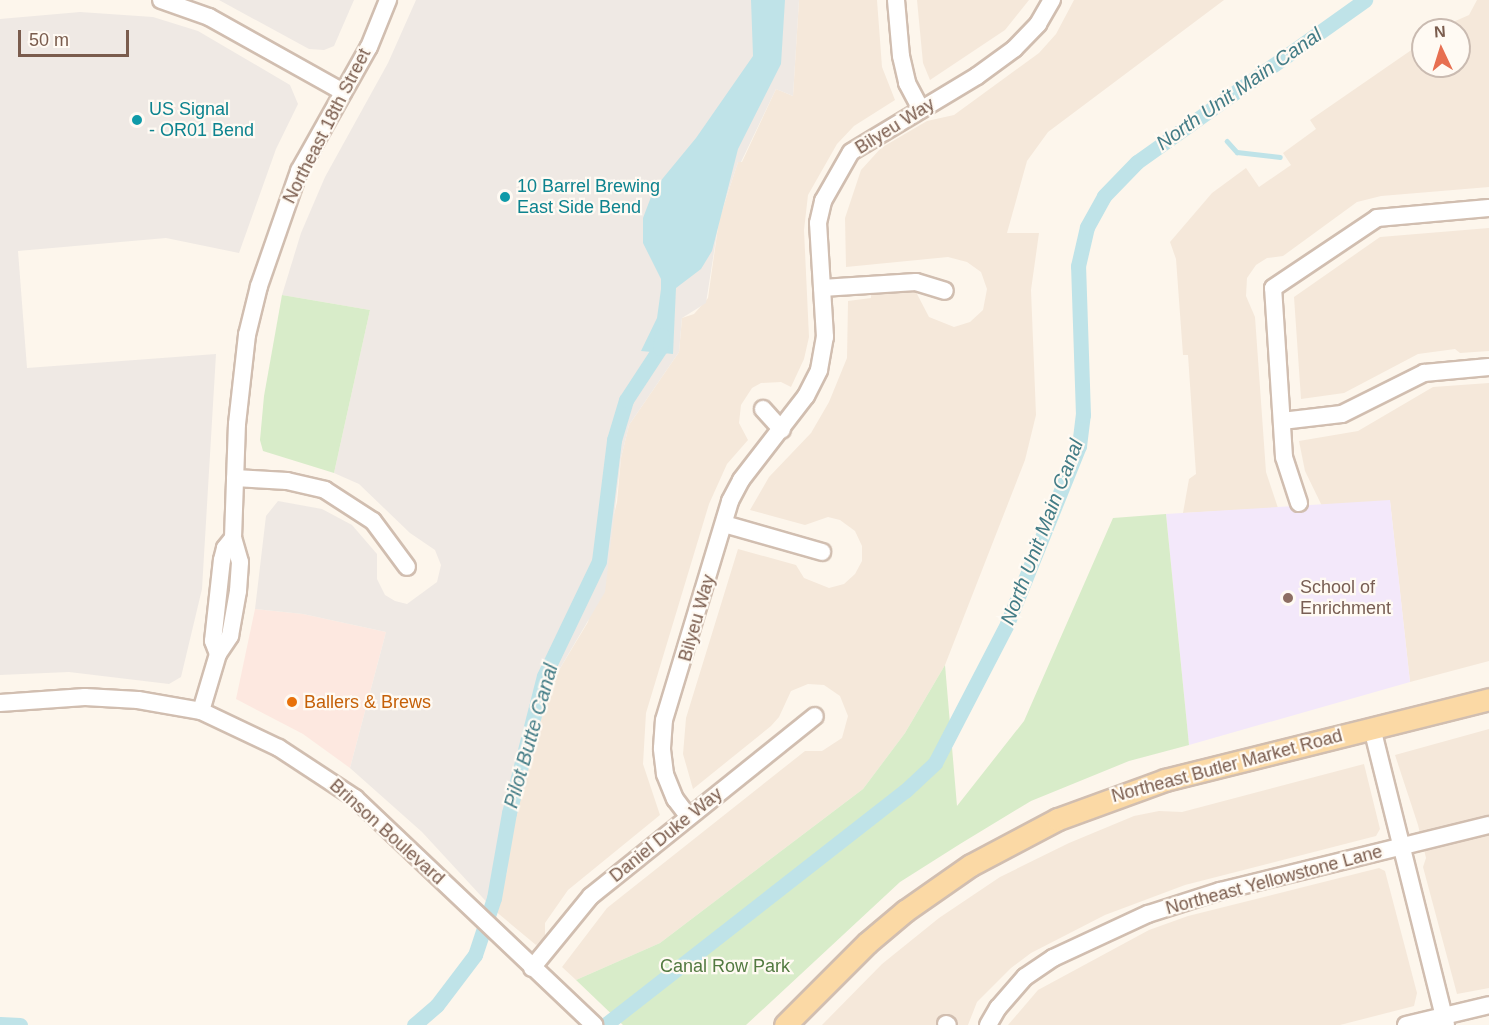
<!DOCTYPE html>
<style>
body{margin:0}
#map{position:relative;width:1489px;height:1025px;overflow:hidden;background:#fdf6ec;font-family:Helvetica,sans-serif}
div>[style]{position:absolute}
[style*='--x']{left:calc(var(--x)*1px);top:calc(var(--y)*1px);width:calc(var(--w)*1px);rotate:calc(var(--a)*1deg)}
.residential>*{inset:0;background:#f5e8da}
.commercial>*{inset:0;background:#fde8e0}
.industrial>*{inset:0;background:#efe9e4}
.education>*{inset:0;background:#f3e8fa}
.green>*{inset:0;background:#d8ecc9}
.water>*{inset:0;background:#bfe3e8}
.stream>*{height:4.5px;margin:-2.25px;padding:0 2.25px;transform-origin:2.25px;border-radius:2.25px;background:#bfe3e8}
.canal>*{height:15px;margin:-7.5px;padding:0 7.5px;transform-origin:7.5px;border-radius:7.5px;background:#bfe3e8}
.roads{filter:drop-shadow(2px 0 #d1beb0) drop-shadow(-2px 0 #d1beb0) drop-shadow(0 2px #d1beb0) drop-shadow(0 -2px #d1beb0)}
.minor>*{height:16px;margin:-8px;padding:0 8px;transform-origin:8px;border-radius:8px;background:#fff}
.major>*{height:21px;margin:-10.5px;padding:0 10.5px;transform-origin:10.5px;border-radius:10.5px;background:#fbd9a5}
.dots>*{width:16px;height:16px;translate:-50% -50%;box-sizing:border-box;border:3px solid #fffaf3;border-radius:50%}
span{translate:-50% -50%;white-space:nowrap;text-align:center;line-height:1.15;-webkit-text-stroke:4.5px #fffaf3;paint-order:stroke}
.culture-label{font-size:18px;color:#0d838f}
.left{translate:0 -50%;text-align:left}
.street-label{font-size:18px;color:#7a5c4d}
.education-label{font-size:18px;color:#785e54}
.food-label{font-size:18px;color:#c56008}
.park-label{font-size:18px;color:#537a41}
.water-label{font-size:20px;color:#437c86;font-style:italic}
.north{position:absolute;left:1411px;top:18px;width:60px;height:60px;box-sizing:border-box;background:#fffaf3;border:2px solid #cabbb1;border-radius:50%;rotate:356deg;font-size:16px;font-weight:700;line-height:24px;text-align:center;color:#7a5c4d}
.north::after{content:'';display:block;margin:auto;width:21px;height:27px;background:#e76f51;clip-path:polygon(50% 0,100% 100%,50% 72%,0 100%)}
.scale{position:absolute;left:18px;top:30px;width:111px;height:27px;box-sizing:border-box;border:3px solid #7a5c4d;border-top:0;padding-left:8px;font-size:18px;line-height:21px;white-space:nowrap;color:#7a5c4d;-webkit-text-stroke:4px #fffaf3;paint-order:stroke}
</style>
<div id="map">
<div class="residential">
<div style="clip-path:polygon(799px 0,877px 0,882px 67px,895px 100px,854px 126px,837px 144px,808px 195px,804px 230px,809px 337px,804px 359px,791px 387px,781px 382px,761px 383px,752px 388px,741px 405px,739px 423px,748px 440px,727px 464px,709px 504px,646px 713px,643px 764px,660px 815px,568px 890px,545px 923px,545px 939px,536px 945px,494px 910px,507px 872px,512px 825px,539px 724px,559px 670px,588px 622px,617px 502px,621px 458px,629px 425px,679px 352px,682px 318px,694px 314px,708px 298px,719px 220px,738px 162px,742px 162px,776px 89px,793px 96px)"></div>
<div style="clip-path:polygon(917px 0,1029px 0,1005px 30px,930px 80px,923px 63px)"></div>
<div style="clip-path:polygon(1074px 0,1224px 0,1048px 132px,1027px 161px,1007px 233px,1039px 233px,1031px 290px,1036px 415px,1025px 460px,945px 665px,905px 733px,863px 789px,660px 943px,576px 980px,562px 967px,607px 908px,805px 751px,822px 751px,842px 738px,848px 716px,840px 696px,824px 685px,808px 684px,791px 691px,779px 717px,771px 726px,693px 789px,683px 754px,686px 718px,738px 549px,796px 565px,804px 578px,829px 588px,844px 584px,855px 574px,862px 561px,862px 546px,855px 531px,840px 520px,828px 517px,805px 525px,750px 510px,769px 477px,811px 433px,829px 402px,847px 358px,848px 301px,871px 298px,871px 295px,916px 292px,929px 317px,954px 327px,970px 322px,983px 310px,987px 289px,981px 272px,967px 262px,948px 257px,846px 267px,845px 218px,861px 170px,881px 148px,927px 121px,954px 115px,1039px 53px,1056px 34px)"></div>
<div style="clip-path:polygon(1477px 0,1489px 0,1489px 187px,1381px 196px,1357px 202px,1283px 256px,1267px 258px,1256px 265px,1247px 278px,1246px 296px,1255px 317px,1266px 472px,1278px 508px,1183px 513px,1189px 479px,1196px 474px,1188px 355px,1183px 355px,1176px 259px,1170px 242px,1212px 193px,1246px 168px,1259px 187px,1291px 165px,1283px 153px,1316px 129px,1310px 120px,1423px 42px,1423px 66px,1459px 66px,1459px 30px,1435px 30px,1469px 15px)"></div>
<div style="clip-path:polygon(1489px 228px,1489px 351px,1460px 353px,1455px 349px,1418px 354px,1344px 393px,1301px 399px,1294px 297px,1380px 237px)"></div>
<div style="clip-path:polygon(1489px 383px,1489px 661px,1410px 682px,1390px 501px,1322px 506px,1305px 471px,1299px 441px,1358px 431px,1433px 387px)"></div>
<div style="clip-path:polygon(1489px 729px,1489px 988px,1457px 994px,1423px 867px,1426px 858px,1418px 825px,1395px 755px)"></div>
<div style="clip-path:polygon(1364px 764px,1380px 829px,1376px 836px,1185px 885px,1105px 915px,1031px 953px,1011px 968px,977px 1002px,968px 1025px,822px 1025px,882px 964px,939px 918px,1000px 877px,1069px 843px,1134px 816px,1159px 811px,1182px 812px)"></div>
<div style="clip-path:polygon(1379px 868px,1385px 871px,1417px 993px,1414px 1006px,1340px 1025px,1008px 1025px,1038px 990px,1149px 930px,1188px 916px)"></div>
</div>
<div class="commercial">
<div style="clip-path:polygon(255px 609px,303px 614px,386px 632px,350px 768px,303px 734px,236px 699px)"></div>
</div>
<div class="industrial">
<div style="clip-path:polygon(219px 0,354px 0,334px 46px,324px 50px,309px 49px)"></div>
<div style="clip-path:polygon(416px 0,799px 0,793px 96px,776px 89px,741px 162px,738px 162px,719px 220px,706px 303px,682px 318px,679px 352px,629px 425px,621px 458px,605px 592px,559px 670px,539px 724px,512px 825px,507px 872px,494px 910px,422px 832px,350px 768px,386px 632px,303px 614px,255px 609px,266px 516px,278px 501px,322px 509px,352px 525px,377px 554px,377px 579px,385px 595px,395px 601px,407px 604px,437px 582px,441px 565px,435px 550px,410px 533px,359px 484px,334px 473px,370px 310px,282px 295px,301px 233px,325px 177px,388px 63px)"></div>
<div style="clip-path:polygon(80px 12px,153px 17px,198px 31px,290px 85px,298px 104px,276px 149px,239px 253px,166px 238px,18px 251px,27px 368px,216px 354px,202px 589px,181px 677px,169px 684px,69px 672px,0 675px,0 19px)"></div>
</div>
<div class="education">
<div style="clip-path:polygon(1390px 500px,1410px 682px,1189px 745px,1166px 514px)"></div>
</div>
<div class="green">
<div style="clip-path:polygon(282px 295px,370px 310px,334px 473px,263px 451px,260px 440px,264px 396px)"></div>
<div style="clip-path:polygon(1166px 514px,1189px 745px,1129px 761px,1031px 801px,960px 844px,900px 882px,746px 1025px,623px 1025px,576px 980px,660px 943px,863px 789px,905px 733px,945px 665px,957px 806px,1024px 721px,1113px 518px)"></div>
</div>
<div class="water">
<div style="clip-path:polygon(751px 0,785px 0,781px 64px,738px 149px,712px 251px,701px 269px,676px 288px,673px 354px,641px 351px,657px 318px,661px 289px,661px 279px,643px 243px,643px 218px,654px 189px,696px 138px,753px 56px)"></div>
</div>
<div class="stream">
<div style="--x:1227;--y:141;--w:15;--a:48"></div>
<div style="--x:1237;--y:152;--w:43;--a:6.6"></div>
</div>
<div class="canal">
<div style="--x:0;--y:1024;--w:20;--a:3"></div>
<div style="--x:414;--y:1025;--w:30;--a:-41"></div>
<div style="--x:437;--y:1005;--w:63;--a:-52.8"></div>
<div style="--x:475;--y:955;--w:60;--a:-71.6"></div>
<div style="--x:494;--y:898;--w:86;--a:-80"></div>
<div style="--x:509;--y:813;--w:141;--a:-75.7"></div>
<div style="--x:544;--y:676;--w:127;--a:-64.4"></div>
<div style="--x:599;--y:561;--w:122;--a:-82.9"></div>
<div style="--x:614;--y:440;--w:42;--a:-73.3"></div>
<div style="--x:626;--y:400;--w:62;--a:-56.8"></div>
<div style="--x:660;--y:348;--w:13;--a:-81"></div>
<div style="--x:605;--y:1025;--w:380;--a:-38"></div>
<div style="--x:905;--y:791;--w:41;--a:-43"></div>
<div style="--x:935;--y:763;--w:157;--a:-62.6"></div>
<div style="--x:1007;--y:624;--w:192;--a:-68"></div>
<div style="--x:1079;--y:446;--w:31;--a:-83"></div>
<div style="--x:1083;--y:415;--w:149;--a:-91.9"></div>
<div style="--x:1078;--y:266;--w:40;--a:-77"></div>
<div style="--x:1087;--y:227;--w:35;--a:-61"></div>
<div style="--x:1104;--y:196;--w:47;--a:-45.9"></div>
<div style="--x:1137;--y:162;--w:280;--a:-35.4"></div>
</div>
<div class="roads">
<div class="minor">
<div style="--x:161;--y:0;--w:51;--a:19.5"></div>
<div style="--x:209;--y:17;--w:154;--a:29.2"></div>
<div style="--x:896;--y:0;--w:56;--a:84.9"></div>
<div style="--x:901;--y:56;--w:28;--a:77"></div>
<div style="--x:907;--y:83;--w:30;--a:62"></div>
<div style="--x:822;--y:288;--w:94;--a:-3.7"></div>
<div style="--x:916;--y:282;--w:30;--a:17"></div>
<div style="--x:763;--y:409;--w:28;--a:48"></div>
<div style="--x:1282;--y:421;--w:60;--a:-6.7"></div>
<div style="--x:1342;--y:414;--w:92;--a:-26.6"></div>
<div style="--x:1424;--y:373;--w:65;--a:-5.3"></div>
<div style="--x:235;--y:478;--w:52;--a:3.3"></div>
<div style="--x:287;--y:481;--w:39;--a:13"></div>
<div style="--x:325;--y:490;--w:57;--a:32.9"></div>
<div style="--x:373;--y:521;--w:57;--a:53.5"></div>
<div style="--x:1299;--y:503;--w:48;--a:-108.1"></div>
<div style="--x:1284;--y:457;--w:169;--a:-93.7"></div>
<div style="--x:1273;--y:288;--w:125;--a:-33.9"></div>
<div style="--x:1377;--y:218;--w:112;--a:-5.1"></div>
<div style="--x:724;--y:524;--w:102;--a:15.9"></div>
<div style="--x:218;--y:654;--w:22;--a:-56"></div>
<div style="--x:230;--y:636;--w:46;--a:-79.9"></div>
<div style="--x:238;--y:591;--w:29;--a:-86"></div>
<div style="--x:240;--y:562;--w:25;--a:-106"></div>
<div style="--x:233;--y:538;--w:114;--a:-88"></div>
<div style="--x:237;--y:424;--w:90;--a:-83.6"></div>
<div style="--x:247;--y:335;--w:50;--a:-76.2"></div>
<div style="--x:259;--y:286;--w:122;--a:-70.8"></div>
<div style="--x:299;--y:171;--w:142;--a:-60.6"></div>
<div style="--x:369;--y:47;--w:51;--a:-68"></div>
<div style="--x:0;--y:703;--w:85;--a:-4"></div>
<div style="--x:85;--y:697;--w:53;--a:3.2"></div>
<div style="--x:138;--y:700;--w:64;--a:9.9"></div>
<div style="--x:201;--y:711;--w:86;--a:25.4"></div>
<div style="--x:279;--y:748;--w:91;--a:33.3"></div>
<div style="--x:355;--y:798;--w:330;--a:43.5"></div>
<div style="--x:201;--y:711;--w:59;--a:-73.4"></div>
<div style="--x:218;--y:654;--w:14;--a:-111"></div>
<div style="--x:213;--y:641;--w:81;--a:-83.7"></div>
<div style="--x:222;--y:560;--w:12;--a:-76"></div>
<div style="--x:225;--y:548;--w:13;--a:-51"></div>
<div style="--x:1372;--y:728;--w:306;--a:76"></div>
<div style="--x:688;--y:816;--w:21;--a:-127"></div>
<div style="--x:675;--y:799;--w:27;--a:-112"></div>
<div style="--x:665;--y:774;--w:26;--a:-97"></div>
<div style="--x:662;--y:748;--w:28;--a:-86"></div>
<div style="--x:664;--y:720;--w:229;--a:-73.2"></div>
<div style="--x:730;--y:501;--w:24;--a:-62"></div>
<div style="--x:741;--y:480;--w:106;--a:-52.3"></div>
<div style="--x:806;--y:396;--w:29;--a:-63"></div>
<div style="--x:819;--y:370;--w:34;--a:-80"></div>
<div style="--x:825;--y:337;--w:114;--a:-93.5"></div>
<div style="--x:818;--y:223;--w:23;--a:-77"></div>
<div style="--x:823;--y:201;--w:56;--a:-60.3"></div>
<div style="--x:851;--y:152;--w:147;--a:-31.1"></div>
<div style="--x:977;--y:76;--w:46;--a:-36.1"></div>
<div style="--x:1014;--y:49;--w:35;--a:-46"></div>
<div style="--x:1038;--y:24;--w:28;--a:-60"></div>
<div style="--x:532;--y:968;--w:93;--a:-50.7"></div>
<div style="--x:591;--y:896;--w:287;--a:-38.8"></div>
<div style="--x:946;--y:1024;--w:2;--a:27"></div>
<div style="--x:988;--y:1025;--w:20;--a:-60"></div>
<div style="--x:998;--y:1008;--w:41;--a:-48.9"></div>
<div style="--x:1025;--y:977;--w:34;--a:-34"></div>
<div style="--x:1053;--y:958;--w:105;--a:-24.9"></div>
<div style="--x:1148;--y:914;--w:76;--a:-17.7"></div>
<div style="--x:1220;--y:891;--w:277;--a:-13.8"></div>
<div style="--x:1406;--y:1025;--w:85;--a:-13.5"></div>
</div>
<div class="major">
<div style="--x:785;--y:1025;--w:116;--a:-45"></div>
<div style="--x:867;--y:943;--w:50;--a:-40.1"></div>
<div style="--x:905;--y:911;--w:80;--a:-34.9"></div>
<div style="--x:971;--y:865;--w:98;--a:-27.9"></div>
<div style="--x:1058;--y:819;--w:114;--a:-20"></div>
<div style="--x:1165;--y:780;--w:334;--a:-14"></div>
</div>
</div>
<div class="dots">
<div style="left:137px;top:120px;background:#0f9aa8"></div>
<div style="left:505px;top:197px;background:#0f9aa8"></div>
<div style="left:1288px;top:598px;background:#8d6e63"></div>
<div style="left:292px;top:702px;background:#e8710a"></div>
</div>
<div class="culture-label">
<span class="left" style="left:149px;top:120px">US Signal<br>- OR01 Bend</span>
<span class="left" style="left:517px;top:197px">10 Barrel Brewing<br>East Side Bend</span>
</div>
<div class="street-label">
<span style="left:327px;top:126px;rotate:-63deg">Northeast 18th Street</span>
<span style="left:895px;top:126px;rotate:-32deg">Bilyeu Way</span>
<span style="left:697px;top:618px;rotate:-74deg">Bilyeu Way</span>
<span style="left:1227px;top:766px;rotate:-15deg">Northeast Butler Market Road</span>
<span style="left:387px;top:832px;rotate:42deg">Brinson Boulevard</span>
<span style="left:666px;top:835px;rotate:-39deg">Daniel Duke Way</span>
<span style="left:1274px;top:880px;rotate:-15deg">Northeast Yellowstone Lane</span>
</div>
<div class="education-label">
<span class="left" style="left:1300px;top:598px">School of<br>Enrichment</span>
</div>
<div class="food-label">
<span class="left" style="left:304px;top:702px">Ballers &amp; Brews</span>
</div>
<div class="park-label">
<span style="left:725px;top:966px">Canal Row Park</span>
</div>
<div class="water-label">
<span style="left:1239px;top:89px;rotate:-35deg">North Unit Main Canal</span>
<span style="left:1042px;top:532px;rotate:-69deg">North Unit Main Canal</span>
<span style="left:531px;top:736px;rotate:-74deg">Pilot Butte Canal</span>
</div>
<div class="north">N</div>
<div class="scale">50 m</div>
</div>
